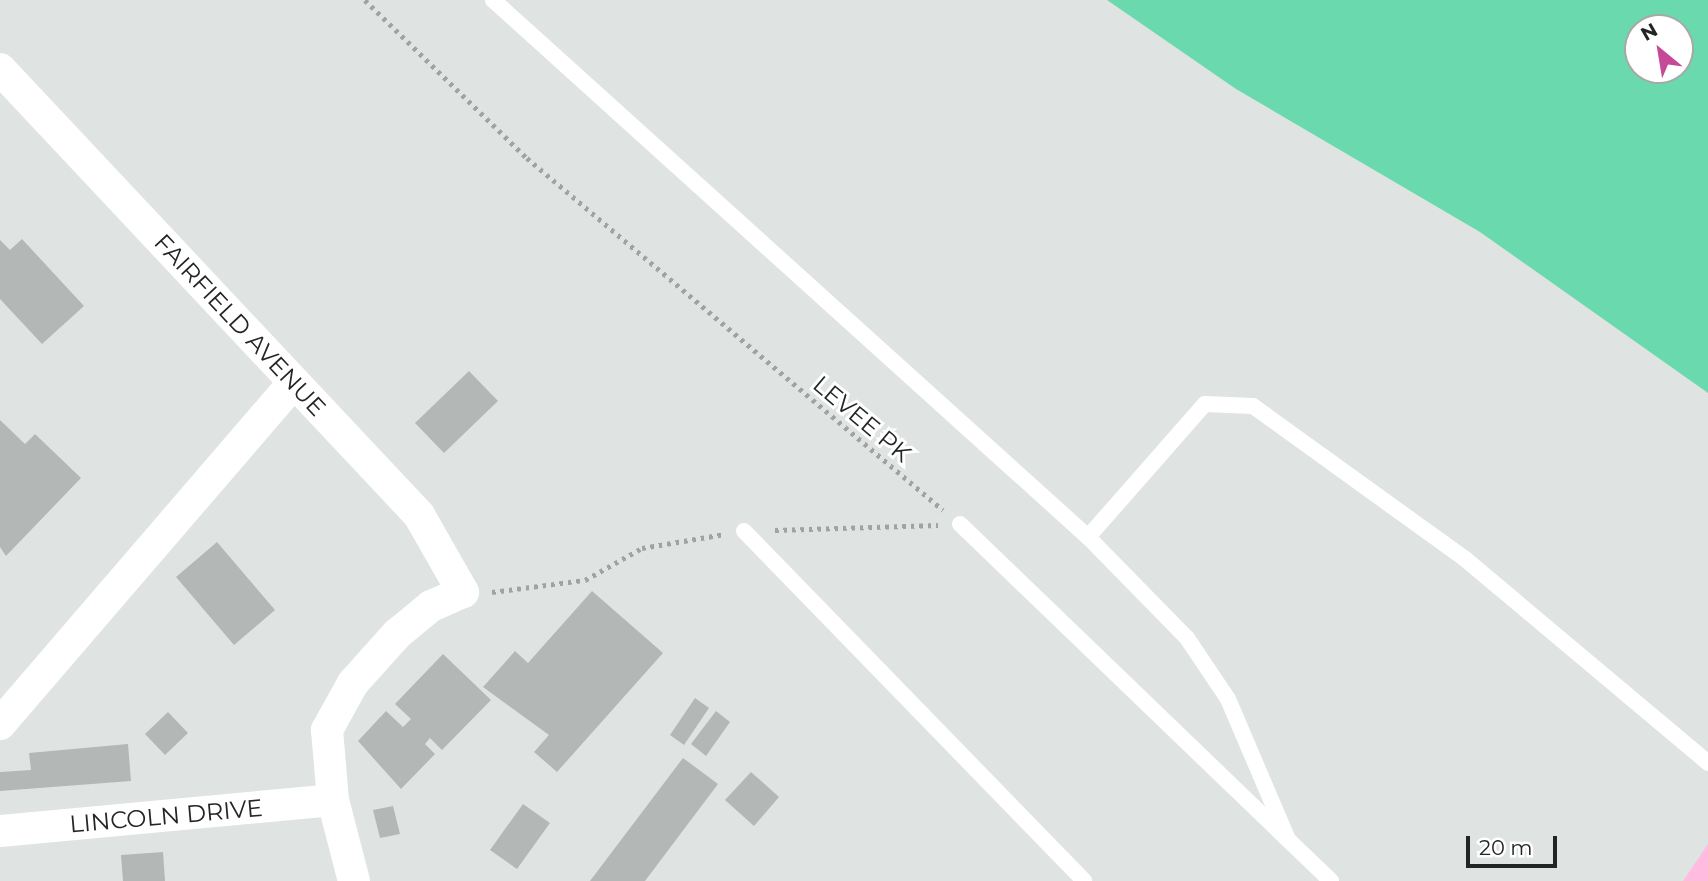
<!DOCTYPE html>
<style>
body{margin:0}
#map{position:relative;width:1708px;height:881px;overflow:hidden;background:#dfe4e2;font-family:Montserrat,sans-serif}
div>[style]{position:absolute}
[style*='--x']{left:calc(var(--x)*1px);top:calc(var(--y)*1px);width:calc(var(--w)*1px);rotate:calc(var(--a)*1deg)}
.green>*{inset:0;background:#ffbbe0}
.water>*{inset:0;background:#6bd9ae}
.building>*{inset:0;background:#b3b8b6}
.path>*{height:4.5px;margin-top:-2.25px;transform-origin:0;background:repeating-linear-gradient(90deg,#9fa3a1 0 3.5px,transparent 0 8.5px)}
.service>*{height:16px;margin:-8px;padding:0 8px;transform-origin:8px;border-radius:8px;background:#fff}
.minor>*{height:32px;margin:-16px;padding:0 16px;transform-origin:16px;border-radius:16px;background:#fff}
span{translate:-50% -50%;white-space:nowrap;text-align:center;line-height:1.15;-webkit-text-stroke:6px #fff;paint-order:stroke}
.street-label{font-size:24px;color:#232524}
.north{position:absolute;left:1624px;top:14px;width:70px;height:70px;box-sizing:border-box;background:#fff;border:2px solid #a7a8a7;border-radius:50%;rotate:330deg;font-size:19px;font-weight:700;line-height:28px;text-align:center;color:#232524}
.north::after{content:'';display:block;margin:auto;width:24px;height:32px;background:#c54998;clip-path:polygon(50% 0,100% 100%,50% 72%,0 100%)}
.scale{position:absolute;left:1466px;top:836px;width:91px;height:32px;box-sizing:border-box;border:4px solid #232524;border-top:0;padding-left:9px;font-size:21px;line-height:24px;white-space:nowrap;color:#232524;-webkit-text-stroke:5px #fff;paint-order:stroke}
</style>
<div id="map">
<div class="green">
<div style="clip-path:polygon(1708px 843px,1708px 881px,1683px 881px,1708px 844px)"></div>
</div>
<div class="water">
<div style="clip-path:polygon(evenodd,1107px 0,1708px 0,1708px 393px,1480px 232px,1236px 89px,1107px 0,1638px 28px,1680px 28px,1680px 70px,1638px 70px,1638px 28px)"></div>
</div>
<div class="building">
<div style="clip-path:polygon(22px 239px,84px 306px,42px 344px,0 299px,0 240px,10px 250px)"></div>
<div style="clip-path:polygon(469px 371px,498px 401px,444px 453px,415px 423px)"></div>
<div style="clip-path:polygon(0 420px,25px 444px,35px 434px,81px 478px,6px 556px,0 547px)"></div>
<div style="clip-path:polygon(217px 542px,275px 610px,234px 645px,176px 577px)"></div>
<div style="clip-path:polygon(592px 591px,663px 653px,557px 772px,534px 752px,549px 735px,483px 687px,515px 651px,528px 663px)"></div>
<div style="clip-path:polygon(443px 654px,491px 700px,442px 750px,430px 738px,425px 744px,435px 754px,401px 789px,358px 741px,386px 711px,403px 727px,411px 719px,395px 704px)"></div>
<div style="clip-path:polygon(695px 698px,709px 708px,684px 745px,670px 735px)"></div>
<div style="clip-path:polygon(716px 711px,730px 722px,706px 756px,691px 744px)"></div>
<div style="clip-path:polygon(168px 712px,188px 733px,165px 755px,145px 734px)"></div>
<div style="clip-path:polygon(128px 744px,131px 781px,0 791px,0 772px,31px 770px,29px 753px)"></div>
<div style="clip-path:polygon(683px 758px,718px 784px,645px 881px,590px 881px)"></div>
<div style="clip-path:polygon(751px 772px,779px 797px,754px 826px,725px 800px)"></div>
<div style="clip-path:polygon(523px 804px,550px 823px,517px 869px,490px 850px)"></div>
<div style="clip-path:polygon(393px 806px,400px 834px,380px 838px,373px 810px)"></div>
<div style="clip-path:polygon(163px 852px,165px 881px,123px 881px,121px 855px)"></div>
</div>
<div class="path">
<div style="--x:365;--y:0;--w:226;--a:44.3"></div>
<div style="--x:527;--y:158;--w:545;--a:40.24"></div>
<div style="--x:775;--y:530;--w:163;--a:-1.8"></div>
<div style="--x:492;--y:592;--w:94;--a:-7.4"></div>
<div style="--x:585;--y:580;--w:65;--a:-29.3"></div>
<div style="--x:642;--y:548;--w:84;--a:-9.6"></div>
</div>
<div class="service">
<div style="--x:493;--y:0;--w:801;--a:42.07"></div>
<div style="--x:1088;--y:537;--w:141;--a:45.6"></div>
<div style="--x:1187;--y:638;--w:73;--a:56.1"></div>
<div style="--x:1228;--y:699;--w:153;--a:66.9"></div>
<div style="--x:960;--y:524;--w:515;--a:43.9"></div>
<div style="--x:744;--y:531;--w:488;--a:45.8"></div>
<div style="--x:1088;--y:537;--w:177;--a:-48.7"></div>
<div style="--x:1205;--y:404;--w:48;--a:2.4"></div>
<div style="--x:1253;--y:406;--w:260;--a:35.8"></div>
<div style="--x:1464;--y:558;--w:319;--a:40"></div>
</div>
<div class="minor">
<div style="--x:0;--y:69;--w:612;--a:46.79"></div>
<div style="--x:419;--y:515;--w:89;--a:60.3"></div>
<div style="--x:463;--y:592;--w:35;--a:156"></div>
<div style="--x:431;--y:606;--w:44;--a:140.5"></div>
<div style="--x:397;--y:634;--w:66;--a:131.9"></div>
<div style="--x:353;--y:683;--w:54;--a:119"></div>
<div style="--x:327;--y:730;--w:70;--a:85.1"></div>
<div style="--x:333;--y:800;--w:84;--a:75.5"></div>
<div style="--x:0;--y:724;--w:451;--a:-49.3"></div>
<div style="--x:0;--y:831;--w:334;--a:-5.3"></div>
</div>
<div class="street-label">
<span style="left:240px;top:325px;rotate:47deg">FAIRFIELD AVENUE</span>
<span style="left:862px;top:419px;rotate:40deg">LEVEE PK</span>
<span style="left:166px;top:816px;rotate:-5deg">LINCOLN DRIVE</span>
</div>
<div class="north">N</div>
<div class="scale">20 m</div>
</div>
